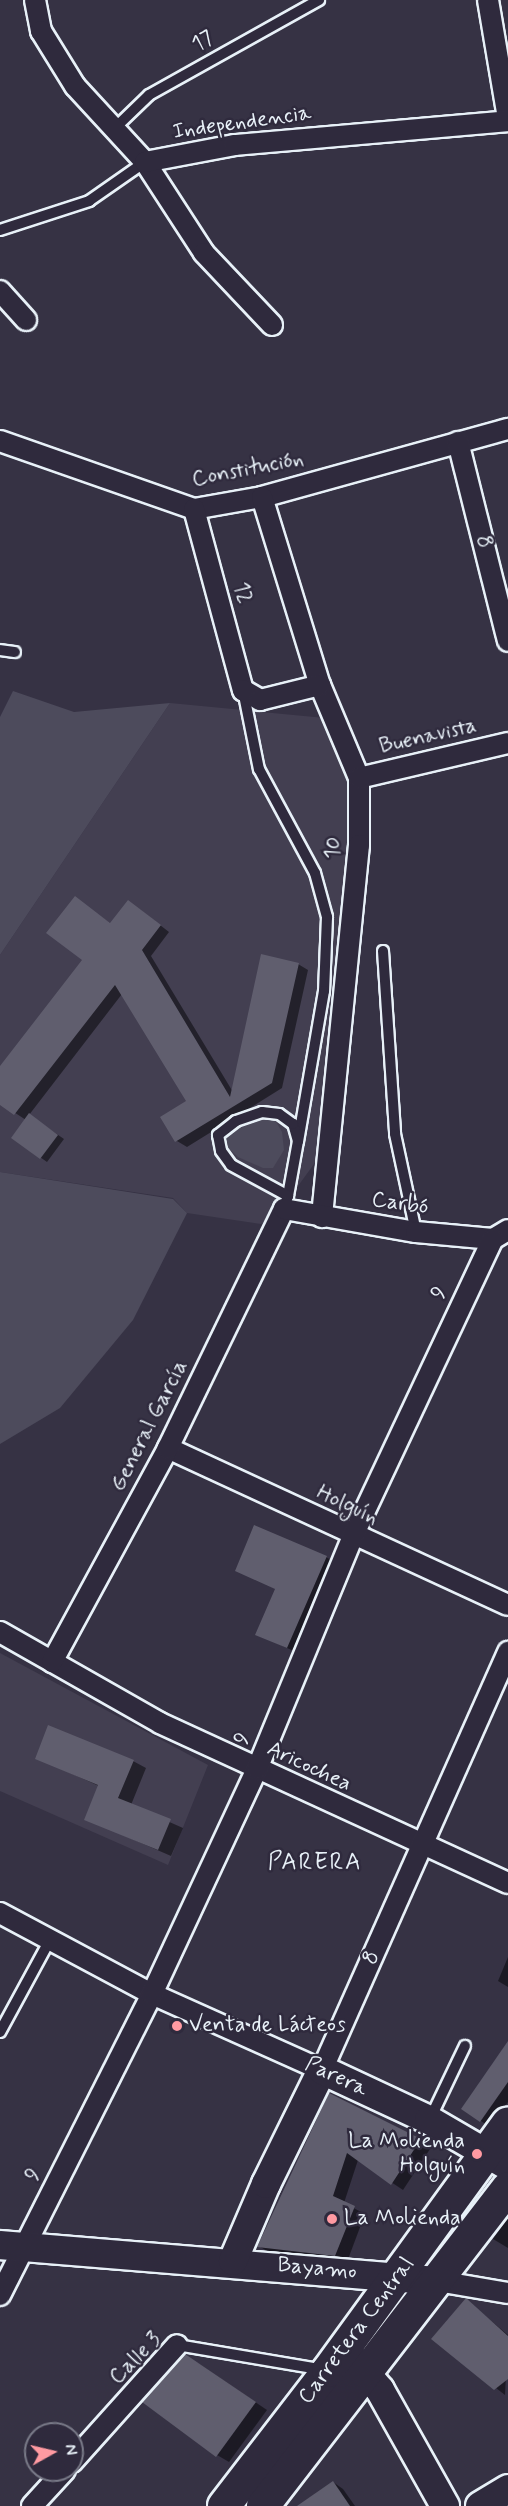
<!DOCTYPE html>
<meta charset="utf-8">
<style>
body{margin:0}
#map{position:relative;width:508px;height:2506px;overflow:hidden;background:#363244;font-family:Mynerve,sans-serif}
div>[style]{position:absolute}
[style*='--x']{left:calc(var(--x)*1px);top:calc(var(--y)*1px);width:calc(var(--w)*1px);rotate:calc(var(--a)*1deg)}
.built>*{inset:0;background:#433f51}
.green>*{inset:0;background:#4d4b5c}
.shadow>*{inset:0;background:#0007}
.building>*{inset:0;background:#605e6e}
.roads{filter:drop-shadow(2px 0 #e8f1f8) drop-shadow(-2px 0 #e8f1f8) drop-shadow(0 2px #e8f1f8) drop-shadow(0 -2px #e8f1f8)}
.lane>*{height:10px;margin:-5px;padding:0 5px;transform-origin:5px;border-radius:5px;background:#2f2a3d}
.street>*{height:20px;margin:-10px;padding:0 10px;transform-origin:10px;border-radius:10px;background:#2f2a3d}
.secondary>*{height:28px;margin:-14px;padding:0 14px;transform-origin:14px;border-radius:14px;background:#2f2a3d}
.primary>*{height:32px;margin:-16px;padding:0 16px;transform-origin:16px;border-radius:16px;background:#2f2a3d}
.dots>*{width:16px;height:16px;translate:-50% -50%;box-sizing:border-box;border:3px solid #2f2a3d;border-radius:50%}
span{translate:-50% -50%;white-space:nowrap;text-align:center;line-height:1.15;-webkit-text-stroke:5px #2f2a3d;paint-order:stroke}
.street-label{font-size:22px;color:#e8f1f8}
.poi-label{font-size:22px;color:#e8f1f8}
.left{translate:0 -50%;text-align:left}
.right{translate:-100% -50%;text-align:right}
.neighbourhood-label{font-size:24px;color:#e8f1f8;letter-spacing:1.5px}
.north{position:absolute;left:24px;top:2422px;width:60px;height:60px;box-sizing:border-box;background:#2f2a3d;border:2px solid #797a88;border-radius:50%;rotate:82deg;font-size:16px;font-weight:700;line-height:24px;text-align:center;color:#e8f1f8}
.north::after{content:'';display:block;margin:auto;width:21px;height:27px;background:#ff9aa2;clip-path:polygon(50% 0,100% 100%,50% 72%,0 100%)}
</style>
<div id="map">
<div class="built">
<div style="clip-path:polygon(170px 703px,325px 718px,355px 789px,322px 1153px,277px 1215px,261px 1224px,187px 1213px,173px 1198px,0 1172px,0 955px)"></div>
<div style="clip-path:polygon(0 1653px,208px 1765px,168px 1865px,0 1791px)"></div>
</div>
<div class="green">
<div style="clip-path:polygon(13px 691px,74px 712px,170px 703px,0 955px,0 717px)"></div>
<div style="clip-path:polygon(264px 1115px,275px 1120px,282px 1132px,284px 1150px,273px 1168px,263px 1168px,238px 1157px,226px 1146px,224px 1136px,237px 1124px)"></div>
<div style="clip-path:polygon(0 1172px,173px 1199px,187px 1213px,133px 1320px,60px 1408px,0 1444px)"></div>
</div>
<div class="shadow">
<div style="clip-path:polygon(75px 898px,111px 924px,138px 908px,169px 932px,151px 956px,233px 1092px,298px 964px,308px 970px,282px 1088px,187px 1147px,177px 1141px,162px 1118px,188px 1102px,122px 994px,29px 1115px,64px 1139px,47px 1162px,13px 1138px,26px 1120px,0 1103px,0 1069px,84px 960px)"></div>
<div style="clip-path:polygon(326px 1557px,339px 1565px,300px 1654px,257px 1634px,276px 1589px,237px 1570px)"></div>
<div style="clip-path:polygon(37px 1758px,133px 1761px,146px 1768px,131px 1805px,183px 1828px,171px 1856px,86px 1819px,99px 1786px)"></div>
<div style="clip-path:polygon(508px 1957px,508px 1987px,498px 1981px)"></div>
<div style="clip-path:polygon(508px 2044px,508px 2102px,490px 2127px,463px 2109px)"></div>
<div style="clip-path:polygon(330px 2095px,432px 2146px,403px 2190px,358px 2160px,344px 2203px,365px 2214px,347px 2262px,270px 2253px,259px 2246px)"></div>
<div style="clip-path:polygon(508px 2218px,508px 2248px,493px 2239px)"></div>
<div style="clip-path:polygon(466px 2300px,508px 2335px,505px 2395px,433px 2339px)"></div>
<div style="clip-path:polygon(198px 2363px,267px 2410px,229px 2462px,217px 2455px)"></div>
<div style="clip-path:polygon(333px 2482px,343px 2489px,355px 2506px,300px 2506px)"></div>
</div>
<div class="building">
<div style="clip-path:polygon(75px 896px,110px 923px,128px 900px,161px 925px,142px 950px,230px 1097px,261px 954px,299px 963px,272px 1083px,175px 1142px,160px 1117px,186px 1101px,115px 985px,14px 1115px,0 1105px,0 1066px,82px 960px,46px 933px)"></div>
<div style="clip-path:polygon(29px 1113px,58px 1135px,40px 1159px,11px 1138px)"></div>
<div style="clip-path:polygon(254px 1525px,327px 1556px,287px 1648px,255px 1635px,275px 1589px,235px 1571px)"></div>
<div style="clip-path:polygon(48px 1725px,134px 1760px,118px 1798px,171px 1819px,158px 1850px,84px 1820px,98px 1785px,35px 1759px)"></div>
<div style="clip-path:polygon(508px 2041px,508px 2082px,480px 2122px,461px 2109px)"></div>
<div style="clip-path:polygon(329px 2093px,421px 2139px,391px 2185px,347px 2153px,333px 2196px,355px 2206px,335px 2256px,257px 2247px)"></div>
<div style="clip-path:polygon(466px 2298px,508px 2336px,508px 2379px,494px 2390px,431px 2339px)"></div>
<div style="clip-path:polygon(185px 2354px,256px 2402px,216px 2457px,142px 2402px)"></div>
<div style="clip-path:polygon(333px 2481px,350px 2506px,297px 2506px)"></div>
</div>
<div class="roads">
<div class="lane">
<div style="--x:115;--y:128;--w:47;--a:-44.1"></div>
<div style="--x:149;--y:95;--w:195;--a:-29.2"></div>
<div style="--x:0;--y:230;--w:94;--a:-18"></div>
<div style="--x:89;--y:201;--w:68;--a:-34.9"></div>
<div style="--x:0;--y:650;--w:15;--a:8"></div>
<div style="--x:243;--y:690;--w:81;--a:78.6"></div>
<div style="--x:259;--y:769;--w:118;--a:61.7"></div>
<div style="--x:315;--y:873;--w:46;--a:74.7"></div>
<div style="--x:327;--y:917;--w:74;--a:92.3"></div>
<div style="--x:324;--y:991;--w:152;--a:99.8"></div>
<div style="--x:383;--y:951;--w:183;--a:86.2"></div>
<div style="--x:395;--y:1134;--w:100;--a:77.9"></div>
<div style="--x:284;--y:1209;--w:14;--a:-73"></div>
<div style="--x:288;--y:1196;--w:56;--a:-79.7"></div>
<div style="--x:298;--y:1141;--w:18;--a:-106"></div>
<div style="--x:293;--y:1124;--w:17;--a:-144"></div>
<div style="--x:279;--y:1114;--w:17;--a:-173"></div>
<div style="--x:262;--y:1112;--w:28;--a:161"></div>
<div style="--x:236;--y:1121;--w:23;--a:142"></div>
<div style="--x:218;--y:1135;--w:16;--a:79"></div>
<div style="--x:221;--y:1151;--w:17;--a:54"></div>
<div style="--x:231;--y:1165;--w:65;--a:28.5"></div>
<div style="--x:0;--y:2032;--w:105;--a:-61.5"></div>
<div style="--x:430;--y:2119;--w:81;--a:-64.4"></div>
<div style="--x:177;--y:2345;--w:150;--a:9.6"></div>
</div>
<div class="street">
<div style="--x:35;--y:0;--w:32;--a:79"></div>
<div style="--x:41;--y:31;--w:65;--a:58.3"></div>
<div style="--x:75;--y:86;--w:103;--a:47.4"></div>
<div style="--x:145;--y:162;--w:108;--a:57"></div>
<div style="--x:204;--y:253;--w:99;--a:46.6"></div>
<div style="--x:488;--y:0;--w:120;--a:80.4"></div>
<div style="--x:145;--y:162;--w:92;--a:-10.7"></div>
<div style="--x:235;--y:145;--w:274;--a:-5"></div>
<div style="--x:0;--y:291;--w:39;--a:48"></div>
<div style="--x:0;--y:441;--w:206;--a:19.3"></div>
<div style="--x:194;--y:509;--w:69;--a:-10"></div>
<div style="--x:262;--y:497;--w:255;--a:-15.5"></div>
<div style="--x:458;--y:442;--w:205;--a:75.9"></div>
<div style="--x:262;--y:497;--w:197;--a:72.9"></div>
<div style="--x:320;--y:685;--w:101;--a:67.2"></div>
<div style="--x:359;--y:778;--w:67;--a:90"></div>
<div style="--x:359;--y:845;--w:374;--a:95.7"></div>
<div style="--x:194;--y:509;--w:188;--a:74.9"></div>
<div style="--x:243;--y:690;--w:20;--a:30"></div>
<div style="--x:260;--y:700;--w:62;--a:-14"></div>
<div style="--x:359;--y:778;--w:153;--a:-13.2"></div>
<div style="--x:168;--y:1448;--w:374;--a:24.8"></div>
<div style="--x:0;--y:1632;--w:184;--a:29.6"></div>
<div style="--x:160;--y:1723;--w:383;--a:24.7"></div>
<div style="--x:52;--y:1662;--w:243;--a:-61.5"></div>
<div style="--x:168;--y:1448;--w:266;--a:-64.1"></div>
<div style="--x:284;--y:1209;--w:134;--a:9.9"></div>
<div style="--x:416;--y:1232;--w:77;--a:5.2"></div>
<div style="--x:493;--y:1239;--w:17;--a:-31"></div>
<div style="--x:0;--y:1913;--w:172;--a:28.1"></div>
<div style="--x:152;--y:1994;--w:186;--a:24.1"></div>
<div style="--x:322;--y:2070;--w:458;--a:-66"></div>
<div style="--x:438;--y:2281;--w:71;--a:9.7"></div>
<div style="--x:0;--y:2295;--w:337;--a:-63.2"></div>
<div style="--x:152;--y:1994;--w:248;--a:-65"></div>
<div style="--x:257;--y:1769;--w:252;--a:-67.6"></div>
<div style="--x:353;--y:1536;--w:328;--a:-64.8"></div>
<div style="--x:72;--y:2462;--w:157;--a:-48.1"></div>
<div style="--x:32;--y:2506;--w:49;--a:-47.5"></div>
</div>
<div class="secondary">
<div style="--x:0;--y:2245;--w:439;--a:4.7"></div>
<div style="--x:233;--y:2261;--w:84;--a:-66.8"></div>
<div style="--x:266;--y:2184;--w:127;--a:-63.8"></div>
<div style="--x:322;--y:2070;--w:118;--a:25"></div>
<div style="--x:429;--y:2120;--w:91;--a:30.2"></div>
<div style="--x:352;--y:2357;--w:43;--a:49.7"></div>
<div style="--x:380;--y:2390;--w:133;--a:60.7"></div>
<div style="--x:480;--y:2506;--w:33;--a:-31"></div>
</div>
<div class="primary">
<div style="--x:224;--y:2506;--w:170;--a:-52.4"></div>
<div style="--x:328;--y:2371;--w:306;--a:-54"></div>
<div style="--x:263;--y:2506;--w:401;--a:-52.4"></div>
</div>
</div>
<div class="dots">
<div style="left:177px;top:2026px;background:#ff9aa2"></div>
<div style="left:477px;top:2154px;background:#ff9aa2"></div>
<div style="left:332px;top:2219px;background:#ff9aa2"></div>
</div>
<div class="street-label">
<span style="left:203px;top:42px;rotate:-29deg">17</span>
<span style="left:242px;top:123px;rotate:-8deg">Independencia</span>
<span style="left:248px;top:470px;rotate:-11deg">Constitución</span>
<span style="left:483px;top:542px;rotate:76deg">8</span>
<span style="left:242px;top:593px;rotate:75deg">12</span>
<span style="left:428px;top:737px;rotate:-13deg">Buenavista</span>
<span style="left:334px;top:848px;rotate:-87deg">10</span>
<span style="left:400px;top:1204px;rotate:8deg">Carbó</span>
<span style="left:440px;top:1293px;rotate:-65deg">9</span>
<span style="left:150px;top:1426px;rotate:-63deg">General García</span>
<span style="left:347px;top:1506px;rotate:25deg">Holguín</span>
<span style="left:243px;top:1739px;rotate:-68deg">9</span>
<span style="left:309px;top:1767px;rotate:25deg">Aricochea</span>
<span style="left:372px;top:1958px;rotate:-66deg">8</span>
<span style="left:336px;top:2077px;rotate:25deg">Parera</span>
<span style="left:34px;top:2175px;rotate:-63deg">9</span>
<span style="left:317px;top:2269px;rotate:5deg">Bayamo</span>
<span style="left:357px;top:2331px;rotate:-53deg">Carretera Central</span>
<span style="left:136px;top:2359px;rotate:-45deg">Calle 3</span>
</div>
<div class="poi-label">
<span class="left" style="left:189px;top:2026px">Venta de Lácteos</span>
<span class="right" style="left:465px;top:2154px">La Molienda<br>Holguín</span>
<span class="left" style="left:344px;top:2219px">La Molienda</span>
</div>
<div class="neighbourhood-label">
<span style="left:315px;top:1863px">PARERA</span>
</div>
<div class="north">N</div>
</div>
